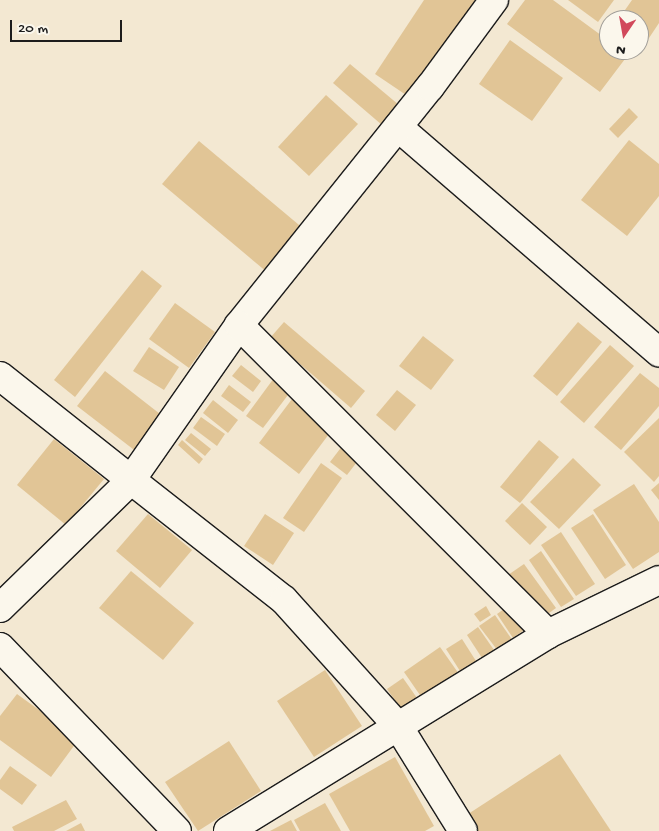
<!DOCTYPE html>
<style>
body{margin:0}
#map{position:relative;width:659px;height:831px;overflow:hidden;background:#f3e8d2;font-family:"Gochi Hand",sans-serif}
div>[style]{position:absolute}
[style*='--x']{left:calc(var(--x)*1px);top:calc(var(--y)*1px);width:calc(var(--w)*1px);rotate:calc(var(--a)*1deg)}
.building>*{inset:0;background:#e1c596}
.roads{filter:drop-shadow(1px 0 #1c1c1c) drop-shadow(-1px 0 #1c1c1c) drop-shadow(0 1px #1c1c1c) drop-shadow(0 -1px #1c1c1c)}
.street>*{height:28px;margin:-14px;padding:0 14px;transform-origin:14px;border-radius:14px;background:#fbf7ec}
span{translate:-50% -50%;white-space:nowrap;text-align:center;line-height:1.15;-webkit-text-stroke:5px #fbf7ec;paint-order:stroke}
.north{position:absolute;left:599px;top:10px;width:50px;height:50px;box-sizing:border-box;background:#fbf7ec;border:1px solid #a29f99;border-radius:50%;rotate:192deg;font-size:14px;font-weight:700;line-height:20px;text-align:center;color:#1c1c1c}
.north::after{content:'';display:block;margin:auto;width:18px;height:22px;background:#d1495b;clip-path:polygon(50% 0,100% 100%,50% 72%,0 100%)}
.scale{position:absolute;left:10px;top:20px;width:112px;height:22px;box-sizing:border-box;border:2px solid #1c1c1c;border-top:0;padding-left:6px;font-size:15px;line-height:18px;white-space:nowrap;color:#1c1c1c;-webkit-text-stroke:4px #fbf7ec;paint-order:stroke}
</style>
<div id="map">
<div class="building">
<div style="clip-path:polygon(424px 0,484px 0,415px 101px,375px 74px)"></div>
<div style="clip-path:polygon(525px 0,553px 0,609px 41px,609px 50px,628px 55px,600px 92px,507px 24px)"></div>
<div style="clip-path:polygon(568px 0,614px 0,598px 22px)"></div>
<div style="clip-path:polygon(632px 0,659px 0,659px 23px,639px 53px,635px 50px,639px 20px,618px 20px)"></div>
<div style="clip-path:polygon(510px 40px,563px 78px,532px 121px,479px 84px)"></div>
<div style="clip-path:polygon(350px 64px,399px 105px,382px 125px,333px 83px)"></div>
<div style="clip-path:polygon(326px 95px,358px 124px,309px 176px,278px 147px)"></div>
<div style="clip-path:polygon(629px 108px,638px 117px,618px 138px,609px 129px)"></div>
<div style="clip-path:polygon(629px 140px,659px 164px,659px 196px,627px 236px,581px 200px)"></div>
<div style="clip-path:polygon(199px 141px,311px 235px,274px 278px,162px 184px)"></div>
<div style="clip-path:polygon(142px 270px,162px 286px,75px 397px,54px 380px)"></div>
<div style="clip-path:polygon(175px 303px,215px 332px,189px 368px,149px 339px)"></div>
<div style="clip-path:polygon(284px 322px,365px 391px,351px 408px,270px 338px)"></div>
<div style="clip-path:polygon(578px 322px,602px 342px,557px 396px,533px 376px)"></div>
<div style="clip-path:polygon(423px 336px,454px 360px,431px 390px,399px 366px)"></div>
<div style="clip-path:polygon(610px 345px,634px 366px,584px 423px,560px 402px)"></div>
<div style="clip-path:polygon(149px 347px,179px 367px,164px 390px,133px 371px)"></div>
<div style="clip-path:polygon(241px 365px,261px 381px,253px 392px,232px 376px)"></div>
<div style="clip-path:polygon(105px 371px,169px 421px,142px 456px,77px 406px)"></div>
<div style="clip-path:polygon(640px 373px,659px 388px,659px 406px,621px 450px,594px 427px)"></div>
<div style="clip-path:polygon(274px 378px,291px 391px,263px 428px,246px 416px)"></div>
<div style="clip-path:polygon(229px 385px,251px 402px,243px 412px,221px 396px)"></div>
<div style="clip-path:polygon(397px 390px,416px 405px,395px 431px,376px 415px)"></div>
<div style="clip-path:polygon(295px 395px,335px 426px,299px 474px,259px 443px)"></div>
<div style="clip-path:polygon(213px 400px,238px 420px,228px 433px,203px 413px)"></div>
<div style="clip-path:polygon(201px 417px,225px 434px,217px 446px,193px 428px)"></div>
<div style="clip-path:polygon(659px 418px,659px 476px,654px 482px,624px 452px)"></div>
<div style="clip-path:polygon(191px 433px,211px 449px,205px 456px,185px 440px)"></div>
<div style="clip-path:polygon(54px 439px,104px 479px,66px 525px,17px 485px)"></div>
<div style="clip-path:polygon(182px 440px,203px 459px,199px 464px,178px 445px)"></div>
<div style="clip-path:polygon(539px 440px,559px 457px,520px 503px,500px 487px)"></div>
<div style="clip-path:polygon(346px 441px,363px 454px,347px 475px,330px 462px)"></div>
<div style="clip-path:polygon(573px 458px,601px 485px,559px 529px,530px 502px)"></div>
<div style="clip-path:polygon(321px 463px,342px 478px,304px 532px,283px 518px)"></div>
<div style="clip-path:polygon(659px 483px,659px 500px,651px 490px)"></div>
<div style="clip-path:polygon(634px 484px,659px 522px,659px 552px,633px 569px,593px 510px)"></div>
<div style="clip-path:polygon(522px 503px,547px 527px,530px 545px,505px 521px)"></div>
<div style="clip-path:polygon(148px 514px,192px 550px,160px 588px,116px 551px)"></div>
<div style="clip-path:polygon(265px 514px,294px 533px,273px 565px,244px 546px)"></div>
<div style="clip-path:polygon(593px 514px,626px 565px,605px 579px,571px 528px)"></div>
<div style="clip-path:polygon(561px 532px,595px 584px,576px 596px,541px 545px)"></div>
<div style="clip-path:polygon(541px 551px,574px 599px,561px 607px,529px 560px)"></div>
<div style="clip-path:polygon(524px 564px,556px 608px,538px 621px,505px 577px)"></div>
<div style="clip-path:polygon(131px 571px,194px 623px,163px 660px,99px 608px)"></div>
<div style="clip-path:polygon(514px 602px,531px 625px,513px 638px,497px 614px)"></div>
<div style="clip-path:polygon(486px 606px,491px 615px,480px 622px,474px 614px)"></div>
<div style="clip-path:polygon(495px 615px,513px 641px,498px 651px,479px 626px)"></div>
<div style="clip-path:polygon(478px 627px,494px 650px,482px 658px,467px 635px)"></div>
<div style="clip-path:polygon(462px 639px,476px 661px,460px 671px,446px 649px)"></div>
<div style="clip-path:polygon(440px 647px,459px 674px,422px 698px,404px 672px)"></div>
<div style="clip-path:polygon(325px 670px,362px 726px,314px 757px,277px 701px)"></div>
<div style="clip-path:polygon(403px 678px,417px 698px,401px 709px,387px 689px)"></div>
<div style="clip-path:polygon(17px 694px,79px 739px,51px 777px,0 740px,0 716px)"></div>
<div style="clip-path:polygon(229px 741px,261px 791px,198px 831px,165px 782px)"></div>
<div style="clip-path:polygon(560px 754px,611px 831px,471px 831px,462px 818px)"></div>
<div style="clip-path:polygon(395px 757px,434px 826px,425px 831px,350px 831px,329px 794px)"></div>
<div style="clip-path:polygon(10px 766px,37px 785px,22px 805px,0 789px,0 780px)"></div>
<div style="clip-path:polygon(66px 800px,77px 819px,54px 831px,14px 831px,12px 827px)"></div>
<div style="clip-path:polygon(325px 803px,341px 831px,300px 831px,294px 820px)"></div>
<div style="clip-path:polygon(291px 820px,297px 831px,270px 831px)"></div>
<div style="clip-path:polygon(81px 823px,85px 831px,66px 831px)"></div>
</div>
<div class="roads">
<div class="street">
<div style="--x:398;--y:127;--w:345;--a:40.8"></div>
<div style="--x:0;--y:376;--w:167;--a:38.4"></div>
<div style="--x:131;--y:480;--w:189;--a:-55.1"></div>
<div style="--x:239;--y:325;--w:305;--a:-51.3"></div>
<div style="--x:430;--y:87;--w:108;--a:-53.7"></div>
<div style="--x:0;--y:608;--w:183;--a:-44.3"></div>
<div style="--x:131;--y:480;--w:194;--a:38.1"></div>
<div style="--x:284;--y:600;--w:170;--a:47.9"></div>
<div style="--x:398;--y:726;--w:123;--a:58.2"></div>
<div style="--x:548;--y:634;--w:123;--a:-25.9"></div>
<div style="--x:0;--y:647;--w:255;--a:46.1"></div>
<div style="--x:228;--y:831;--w:376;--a:-31.6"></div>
<div style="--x:548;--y:634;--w:437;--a:-135"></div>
</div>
</div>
<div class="north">N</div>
<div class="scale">20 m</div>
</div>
